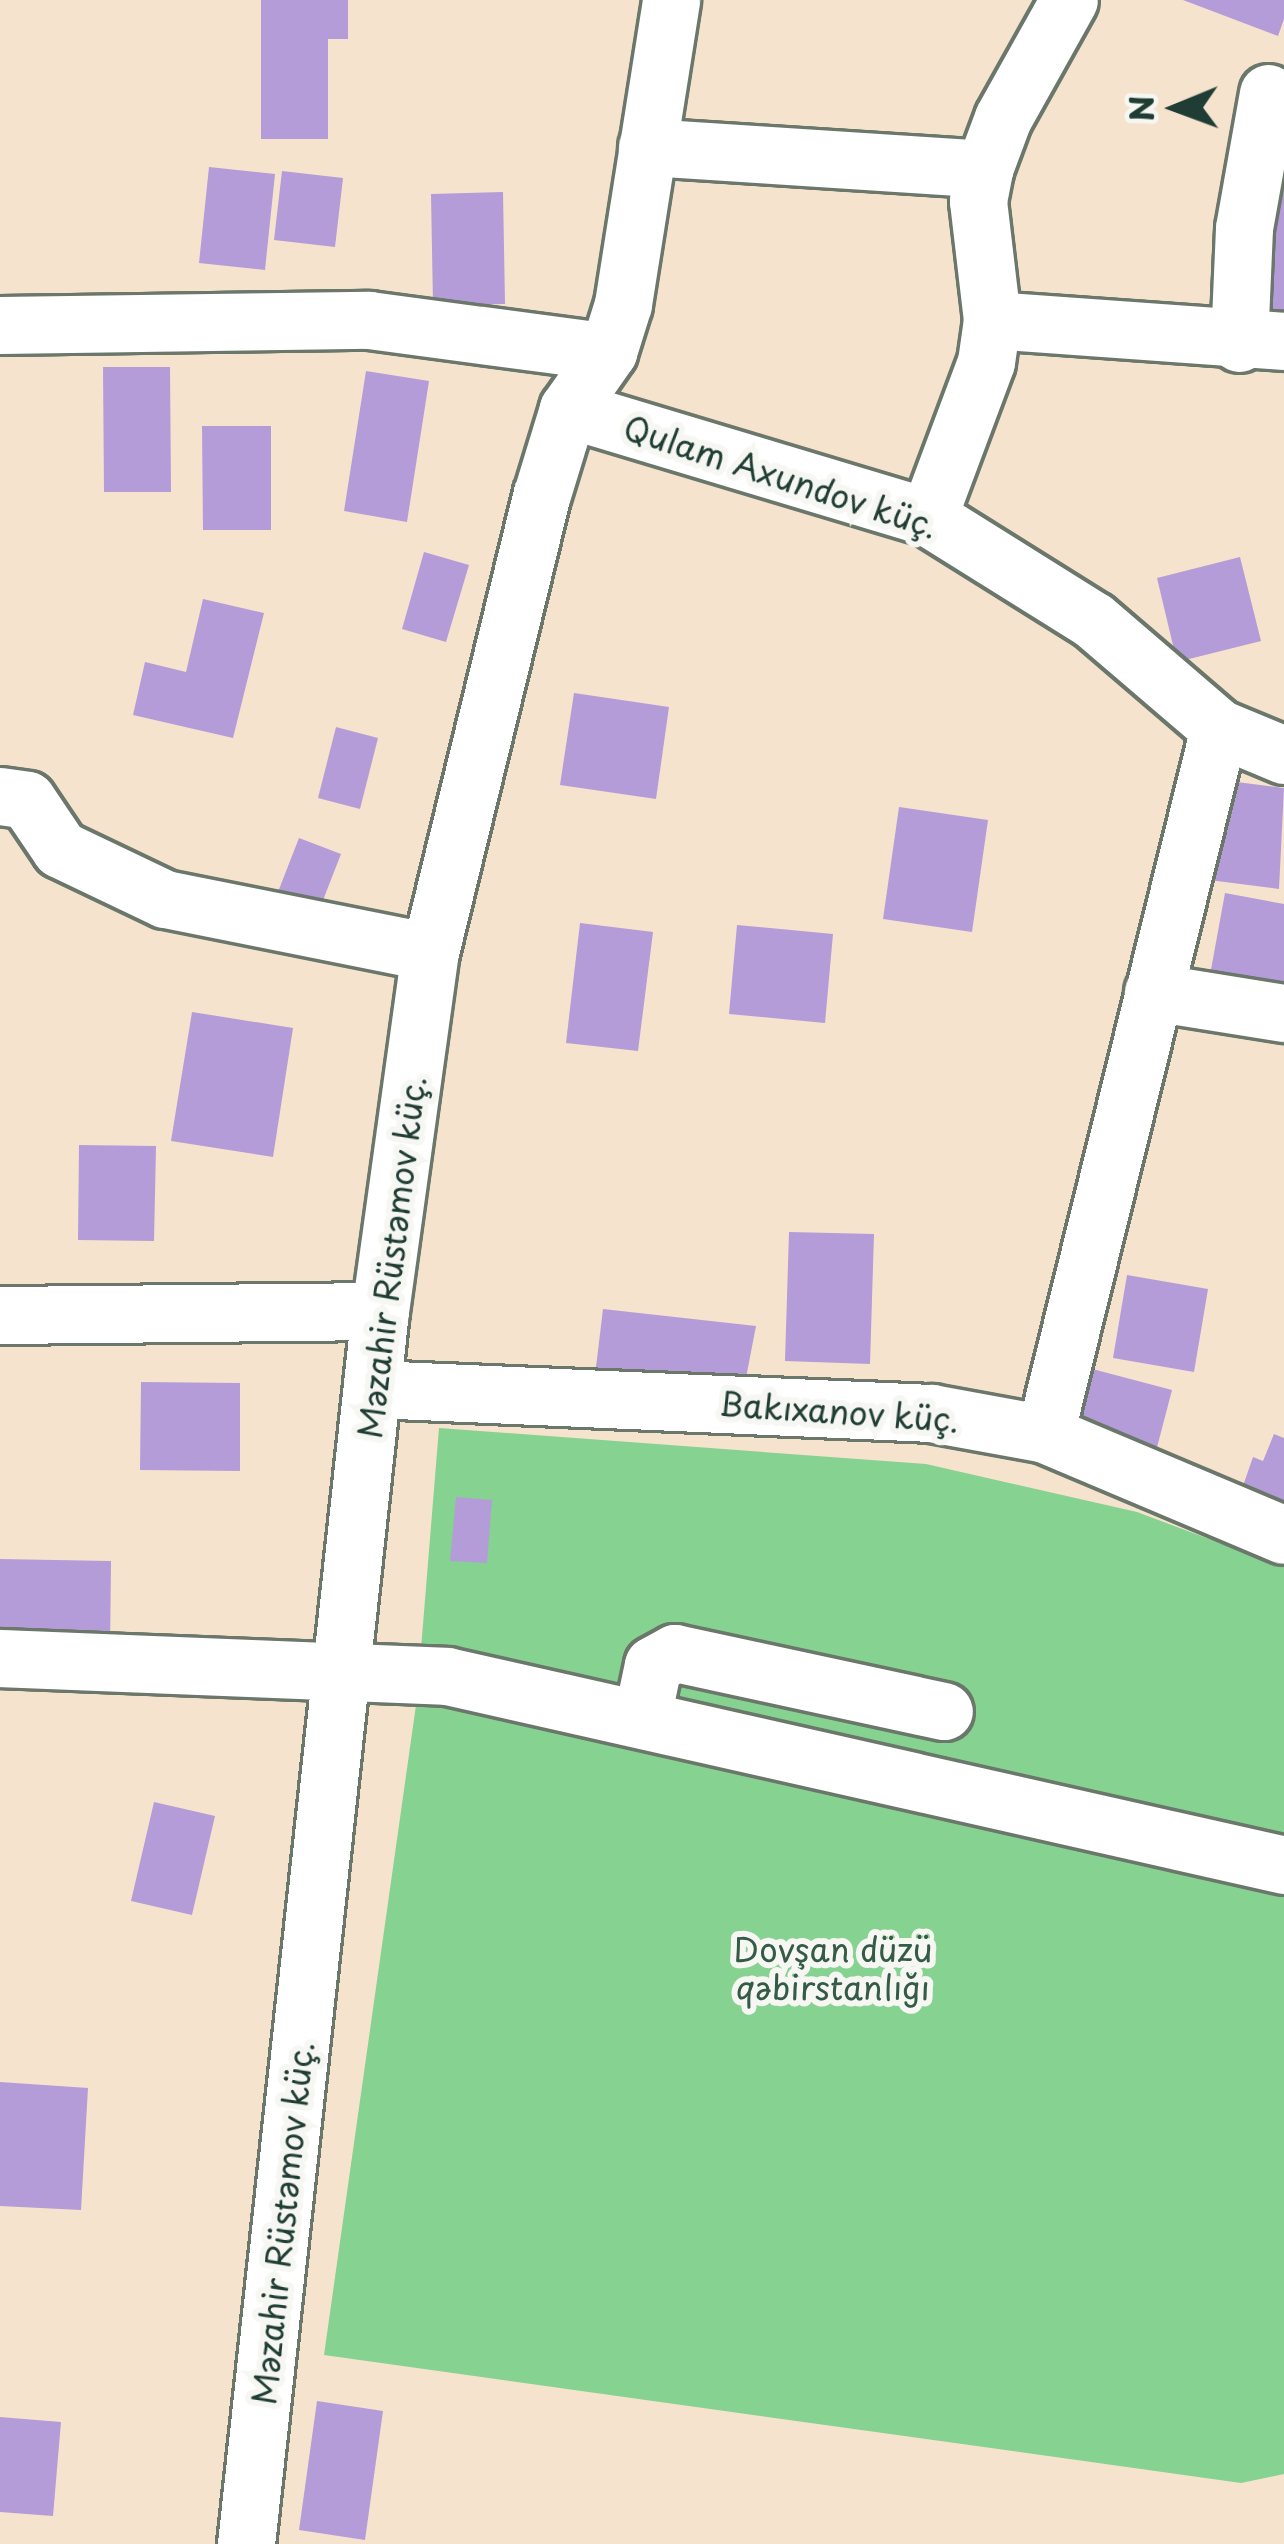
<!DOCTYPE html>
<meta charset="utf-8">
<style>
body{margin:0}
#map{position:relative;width:1284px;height:2544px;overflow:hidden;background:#f5e3ce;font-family:"Playpen Sans",sans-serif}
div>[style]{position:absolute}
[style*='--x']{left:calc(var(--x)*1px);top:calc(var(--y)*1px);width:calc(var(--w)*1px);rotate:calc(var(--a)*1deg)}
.green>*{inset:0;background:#86d290}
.building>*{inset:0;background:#b49cd8}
.roads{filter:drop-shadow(3px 0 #6a776a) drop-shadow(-3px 0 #6a776a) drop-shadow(0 3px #6a776a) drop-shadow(0 -3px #6a776a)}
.minor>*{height:57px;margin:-28.5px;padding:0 28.5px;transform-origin:28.5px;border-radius:28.5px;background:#fff}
span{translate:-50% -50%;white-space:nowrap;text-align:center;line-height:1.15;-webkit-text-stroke:12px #f6f6f2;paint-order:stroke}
.street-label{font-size:33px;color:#1f3d34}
.park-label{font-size:33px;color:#345b46}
.north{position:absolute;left:1116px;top:48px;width:120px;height:120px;-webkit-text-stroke:9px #f6f6f2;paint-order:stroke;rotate:269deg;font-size:33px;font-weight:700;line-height:48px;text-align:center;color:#1f3d34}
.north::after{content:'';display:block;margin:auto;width:42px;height:54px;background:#1f3d34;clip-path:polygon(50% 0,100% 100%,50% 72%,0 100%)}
</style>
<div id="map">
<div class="green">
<div style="clip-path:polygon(439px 1428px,926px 1464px,1137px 1512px,1284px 1567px,1284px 2474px,1241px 2483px,324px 2355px,417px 1698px)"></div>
</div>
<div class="building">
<div style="clip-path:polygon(261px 0,348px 0,348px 39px,328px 39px,328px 139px,261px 139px)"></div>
<div style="clip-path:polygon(1183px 0,1284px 0,1284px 19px,1278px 36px)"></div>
<div style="clip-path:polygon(209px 167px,275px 174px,265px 270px,199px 263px)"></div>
<div style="clip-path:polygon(282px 171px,343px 178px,335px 247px,274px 240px)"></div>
<div style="clip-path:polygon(1269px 189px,1284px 189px,1284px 313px,1267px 312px)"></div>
<div style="clip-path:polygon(503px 192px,505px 304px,433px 305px,431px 194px)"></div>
<div style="clip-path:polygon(103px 367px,170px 367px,171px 492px,104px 492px)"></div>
<div style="clip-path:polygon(366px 371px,429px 381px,407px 522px,344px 511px)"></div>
<div style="clip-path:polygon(202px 426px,271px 426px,271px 530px,203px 530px)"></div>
<div style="clip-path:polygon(424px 552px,469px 565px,446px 642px,402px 629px)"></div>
<div style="clip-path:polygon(1240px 557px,1261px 641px,1177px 662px,1157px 578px)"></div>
<div style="clip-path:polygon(203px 599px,264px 613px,233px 738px,133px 715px,145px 662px,186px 672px)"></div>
<div style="clip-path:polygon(574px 693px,669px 707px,656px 799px,560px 785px)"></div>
<div style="clip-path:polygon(336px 727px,378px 738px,360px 809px,318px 798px)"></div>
<div style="clip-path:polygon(1221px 780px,1284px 788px,1279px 889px,1209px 880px)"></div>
<div style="clip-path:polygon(899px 807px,988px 820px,972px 932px,883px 919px)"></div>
<div style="clip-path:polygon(299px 838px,341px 854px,318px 913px,276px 897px)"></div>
<div style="clip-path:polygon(1225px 893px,1284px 904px,1284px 1011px,1206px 997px)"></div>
<div style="clip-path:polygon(580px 923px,653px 932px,638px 1051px,566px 1043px)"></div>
<div style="clip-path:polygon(737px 925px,833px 934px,825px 1023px,729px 1014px)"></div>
<div style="clip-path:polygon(192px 1012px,293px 1028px,273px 1157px,171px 1141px)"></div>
<div style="clip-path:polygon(79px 1145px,156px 1146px,154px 1241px,78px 1240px)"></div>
<div style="clip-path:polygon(789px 1232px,874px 1234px,870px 1364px,785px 1361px)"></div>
<div style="clip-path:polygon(1127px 1275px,1208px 1289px,1194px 1372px,1113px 1358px)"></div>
<div style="clip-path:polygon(603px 1309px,756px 1326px,740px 1409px,593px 1392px)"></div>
<div style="clip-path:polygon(1081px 1366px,1172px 1390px,1149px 1478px,1058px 1454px)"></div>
<div style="clip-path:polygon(141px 1382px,240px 1383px,240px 1471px,140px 1470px)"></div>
<div style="clip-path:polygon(1274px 1434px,1284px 1438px,1284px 1524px,1236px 1506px,1253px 1457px,1263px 1461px)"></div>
<div style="clip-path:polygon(456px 1497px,492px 1500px,487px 1563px,450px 1561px)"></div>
<div style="clip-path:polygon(0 1559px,111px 1561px,110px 1651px,0 1649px)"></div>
<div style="clip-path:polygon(154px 1802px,215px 1816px,192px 1915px,131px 1901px)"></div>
<div style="clip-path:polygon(0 2082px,88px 2088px,81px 2210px,0 2206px)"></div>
<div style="clip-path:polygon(317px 2401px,383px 2411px,365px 2540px,299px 2530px)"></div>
<div style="clip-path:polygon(0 2417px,61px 2422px,53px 2516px,0 2512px)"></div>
</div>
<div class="roads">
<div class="minor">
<div style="--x:647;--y:147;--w:338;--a:3.7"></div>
<div style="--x:992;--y:320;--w:293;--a:4.1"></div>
<div style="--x:0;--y:325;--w:369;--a:-0.8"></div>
<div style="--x:369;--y:320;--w:241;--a:7.6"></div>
<div style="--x:1239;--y:343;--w:115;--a:-87.5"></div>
<div style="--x:1244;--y:228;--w:137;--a:-79.9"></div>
<div style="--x:568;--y:409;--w:376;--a:16.7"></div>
<div style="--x:928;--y:517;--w:195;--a:32"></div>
<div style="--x:1093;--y:620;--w:166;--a:40.6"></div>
<div style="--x:1219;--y:728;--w:70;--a:22.6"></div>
<div style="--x:928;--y:517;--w:165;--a:-69.5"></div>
<div style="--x:986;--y:362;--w:42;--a:-81.9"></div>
<div style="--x:992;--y:320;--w:120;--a:-96.7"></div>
<div style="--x:978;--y:201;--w:33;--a:-79"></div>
<div style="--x:984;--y:169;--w:54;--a:-69.6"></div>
<div style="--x:1003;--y:118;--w:135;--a:-60.8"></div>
<div style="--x:0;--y:796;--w:27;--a:8"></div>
<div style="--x:27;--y:800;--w:59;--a:56"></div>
<div style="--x:60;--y:849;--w:116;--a:25.5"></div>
<div style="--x:165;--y:899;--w:270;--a:11.3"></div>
<div style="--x:1153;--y:992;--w:133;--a:9.1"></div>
<div style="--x:0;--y:1315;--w:380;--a:-0.6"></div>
<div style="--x:373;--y:1389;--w:559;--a:2.46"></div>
<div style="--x:931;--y:1413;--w:116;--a:10.4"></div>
<div style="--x:1045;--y:1434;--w:259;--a:22.9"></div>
<div style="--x:1045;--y:1434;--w:727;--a:-76.15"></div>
<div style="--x:0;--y:1658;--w:447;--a:2.3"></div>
<div style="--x:447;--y:1676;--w:858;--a:12.72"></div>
<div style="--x:642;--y:1717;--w:53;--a:-78.1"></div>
<div style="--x:653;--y:1665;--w:25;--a:-29"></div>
<div style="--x:675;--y:1653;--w:275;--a:12.2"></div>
<div style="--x:246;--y:2544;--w:1240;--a:-83.8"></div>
<div style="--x:380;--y:1311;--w:362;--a:-82.1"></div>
<div style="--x:430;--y:952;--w:471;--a:-76.3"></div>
<div style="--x:542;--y:494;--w:89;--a:-73"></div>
<div style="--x:568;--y:409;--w:70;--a:-54.9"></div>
<div style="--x:608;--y:352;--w:50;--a:-72.6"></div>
<div style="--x:623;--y:304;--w:308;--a:-81"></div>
</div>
</div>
<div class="street-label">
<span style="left:781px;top:476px;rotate:18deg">Qulam Axundov küç.</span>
<span style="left:391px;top:1257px;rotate:-83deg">Məzahir Rüstəmov küç.</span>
<span style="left:839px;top:1411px;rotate:4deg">Bakıxanov küç.</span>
<span style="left:282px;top:2223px;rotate:-84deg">Məzahir Rüstəmov küç.</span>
</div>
<div class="park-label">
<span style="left:833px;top:1968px">Dovşan düzü<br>qəbirstanlığı</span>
</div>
<div class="north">N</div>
</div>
